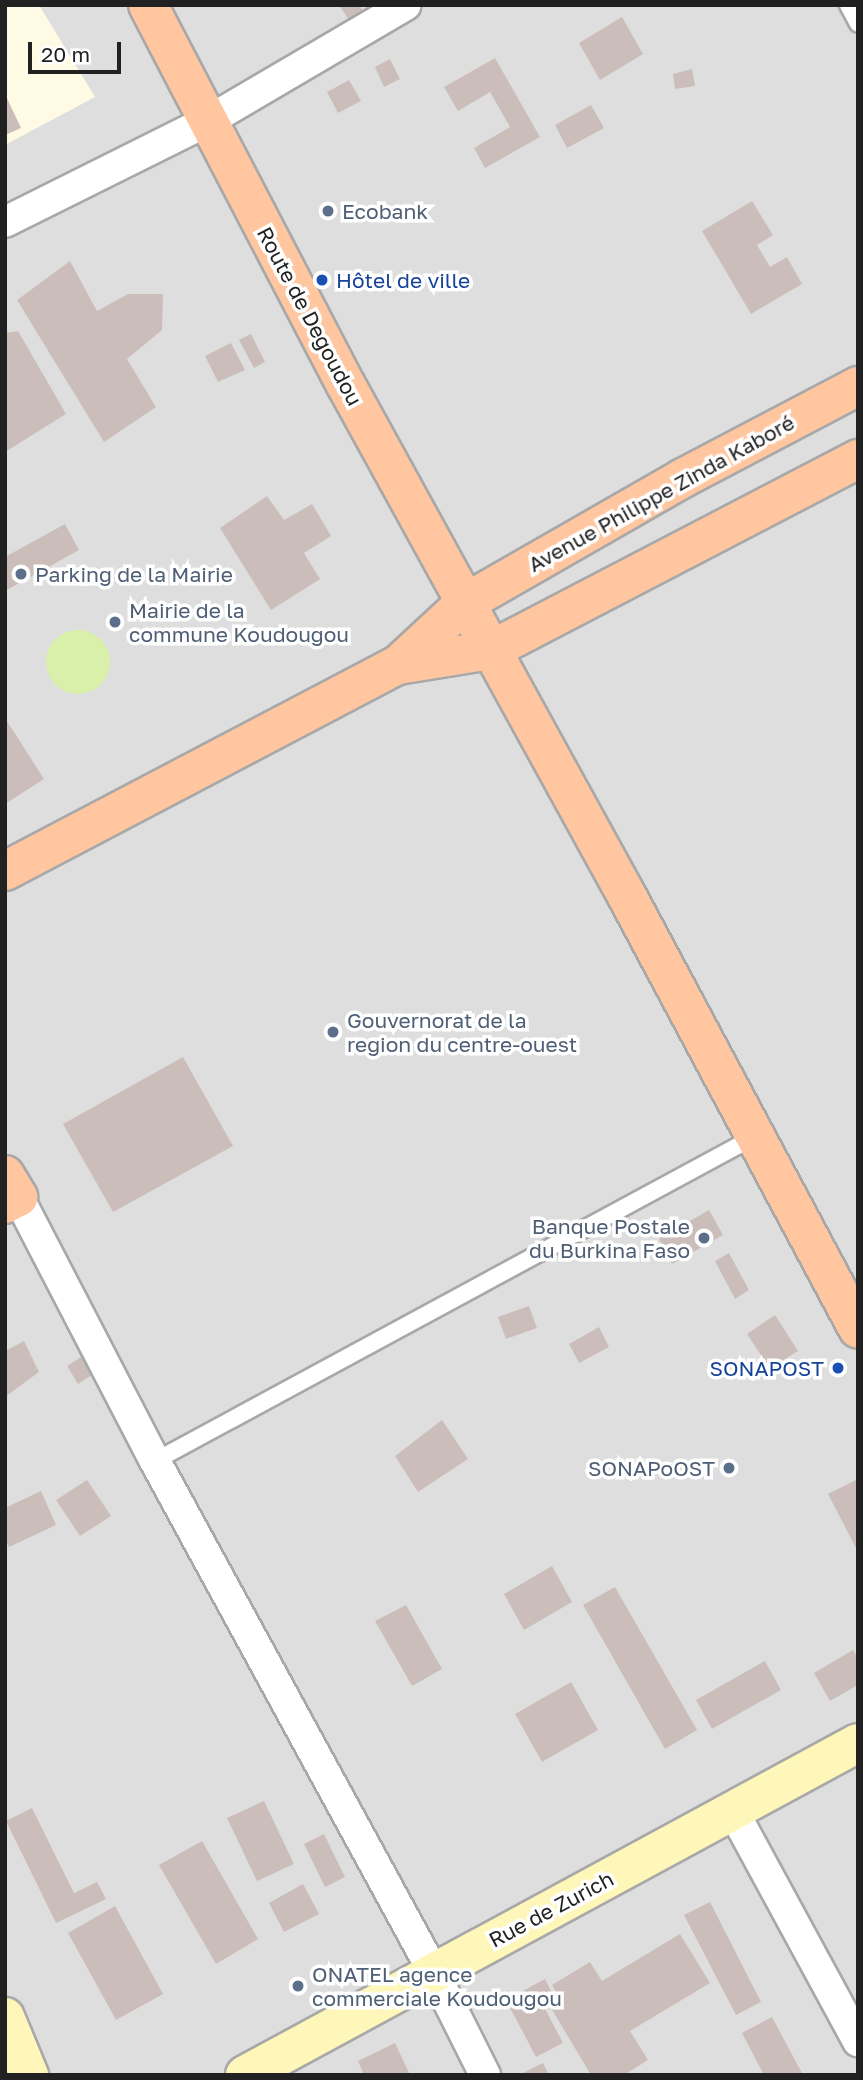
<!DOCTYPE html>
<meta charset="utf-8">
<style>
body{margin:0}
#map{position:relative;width:863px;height:2080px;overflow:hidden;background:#f2ede7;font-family:"Golos Text",sans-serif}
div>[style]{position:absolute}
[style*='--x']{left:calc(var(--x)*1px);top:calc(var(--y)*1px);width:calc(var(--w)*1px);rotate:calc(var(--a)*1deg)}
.residential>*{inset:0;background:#dfdede}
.education>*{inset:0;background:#fffae4}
.grass>*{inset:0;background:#d8f0aa}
.round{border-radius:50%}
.building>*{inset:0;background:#cbbeba}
.roads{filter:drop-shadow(2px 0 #a8a8a8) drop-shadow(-2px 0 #a8a8a8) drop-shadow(0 2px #a8a8a8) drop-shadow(0 -2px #a8a8a8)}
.lane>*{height:16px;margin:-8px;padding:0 8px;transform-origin:8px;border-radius:8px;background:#fff}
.street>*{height:30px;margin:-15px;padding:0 15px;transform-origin:15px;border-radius:15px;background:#fff}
.secondary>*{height:38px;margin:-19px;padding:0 19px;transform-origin:19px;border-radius:19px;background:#fff7b9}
.primary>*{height:38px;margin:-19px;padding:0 19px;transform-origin:19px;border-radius:19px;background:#ffc6a0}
.dots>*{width:19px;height:19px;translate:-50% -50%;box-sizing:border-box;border:4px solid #fff;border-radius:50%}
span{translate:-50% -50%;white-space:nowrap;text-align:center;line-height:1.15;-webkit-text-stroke:7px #fff;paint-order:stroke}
.service-label{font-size:21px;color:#4e5e75}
.left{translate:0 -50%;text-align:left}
.right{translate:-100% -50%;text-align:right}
.transit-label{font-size:21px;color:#164399}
.street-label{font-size:21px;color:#212121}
.frame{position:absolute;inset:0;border:7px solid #212121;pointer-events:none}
.scale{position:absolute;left:28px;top:42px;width:93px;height:32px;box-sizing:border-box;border:4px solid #212121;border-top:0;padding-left:9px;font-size:21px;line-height:24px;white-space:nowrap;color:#212121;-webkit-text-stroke:5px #fff;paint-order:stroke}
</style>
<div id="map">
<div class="residential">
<div style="clip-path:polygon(5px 5px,858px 5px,858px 2075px,5px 2075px)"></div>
</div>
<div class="education">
<div style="clip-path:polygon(5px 5px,39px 5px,95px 97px,5px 145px)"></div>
</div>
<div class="grass">
<div class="round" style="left:46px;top:630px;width:64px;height:64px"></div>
</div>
<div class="building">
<div style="clip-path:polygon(339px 5px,359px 5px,363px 11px,349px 20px)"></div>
<div style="clip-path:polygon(622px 17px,643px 54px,600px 80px,579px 43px)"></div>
<div style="clip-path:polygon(495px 58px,540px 137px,485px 168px,474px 148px,510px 127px,490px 92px,458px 111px,444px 87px)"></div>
<div style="clip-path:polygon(390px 59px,400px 79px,384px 87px,375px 67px)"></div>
<div style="clip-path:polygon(692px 69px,695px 86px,675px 89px,673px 74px)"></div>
<div style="clip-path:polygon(349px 80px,361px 101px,338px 113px,327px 92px)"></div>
<div style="clip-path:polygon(5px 94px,21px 128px,5px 135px)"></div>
<div style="clip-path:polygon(591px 105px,604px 128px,567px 148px,555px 125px)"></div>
<div style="clip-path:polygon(752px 201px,773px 235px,757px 245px,770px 267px,787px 257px,802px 284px,751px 314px,702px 231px)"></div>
<div style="clip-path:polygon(70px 261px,97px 311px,128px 294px,163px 294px,162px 330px,127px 359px,156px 407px,104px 442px,17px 300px)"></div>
<div style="clip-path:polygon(18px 331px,66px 414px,5px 452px,5px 333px)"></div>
<div style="clip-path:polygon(251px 334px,265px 362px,254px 368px,239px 340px)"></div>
<div style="clip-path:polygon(231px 343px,245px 370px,218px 382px,205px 356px)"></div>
<div style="clip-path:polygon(267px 496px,284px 520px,312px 504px,331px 536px,304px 553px,320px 579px,271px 610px,220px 528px)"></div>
<div style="clip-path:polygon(65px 524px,79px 550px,5px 591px,5px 557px)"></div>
<div style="clip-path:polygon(5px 718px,44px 779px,5px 804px)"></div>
<div style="clip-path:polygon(183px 1057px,233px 1146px,113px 1212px,63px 1124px)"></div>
<div style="clip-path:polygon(709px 1210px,723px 1235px,672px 1264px,659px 1239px)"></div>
<div style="clip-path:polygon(729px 1253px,749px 1290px,735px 1299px,715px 1261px)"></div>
<div style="clip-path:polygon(529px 1306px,537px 1328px,506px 1339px,498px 1317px)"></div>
<div style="clip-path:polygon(775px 1315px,798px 1351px,770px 1369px,747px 1334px)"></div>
<div style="clip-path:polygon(599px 1327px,609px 1347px,579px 1363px,569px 1344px)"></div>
<div style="clip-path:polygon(24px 1341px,39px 1372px,5px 1397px,5px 1351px)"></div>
<div style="clip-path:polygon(81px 1357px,92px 1375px,78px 1384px,67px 1366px)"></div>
<div style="clip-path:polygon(442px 1420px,468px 1459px,418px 1492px,395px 1456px)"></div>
<div style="clip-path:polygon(858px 1479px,858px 1552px,828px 1494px)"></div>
<div style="clip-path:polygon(87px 1480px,111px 1516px,80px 1536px,56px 1500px)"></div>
<div style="clip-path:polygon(41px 1491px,56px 1525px,9px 1547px,5px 1539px,5px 1508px)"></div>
<div style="clip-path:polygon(552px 1566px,572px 1602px,524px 1630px,504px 1594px)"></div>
<div style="clip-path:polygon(615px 1587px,697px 1730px,665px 1749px,583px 1605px)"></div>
<div style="clip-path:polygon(406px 1605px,442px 1669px,412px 1686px,375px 1621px)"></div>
<div style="clip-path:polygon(853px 1650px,858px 1658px,858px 1685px,830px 1701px,814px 1673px)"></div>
<div style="clip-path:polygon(765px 1661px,781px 1690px,712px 1729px,696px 1700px)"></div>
<div style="clip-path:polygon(571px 1682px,598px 1730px,542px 1762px,515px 1714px)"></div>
<div style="clip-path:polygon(264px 1801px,294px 1864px,257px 1881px,227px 1818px)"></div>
<div style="clip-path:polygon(32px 1808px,74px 1893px,97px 1882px,106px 1899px,56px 1923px,6px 1821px)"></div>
<div style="clip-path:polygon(324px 1834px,345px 1877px,325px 1887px,304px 1844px)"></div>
<div style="clip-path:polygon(202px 1841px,258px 1939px,216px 1964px,159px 1865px)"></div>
<div style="clip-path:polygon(303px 1884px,319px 1914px,284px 1932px,269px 1903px)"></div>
<div style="clip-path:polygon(710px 1902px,761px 2002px,736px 2015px,684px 1915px)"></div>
<div style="clip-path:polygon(115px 1906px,163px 1994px,116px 2020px,68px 1933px)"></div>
<div style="clip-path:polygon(680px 1934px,710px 1983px,630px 2031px,648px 2060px,624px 2075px,591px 2075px,551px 2008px,562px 2002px,552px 1985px,590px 1962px,602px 1981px)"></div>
<div style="clip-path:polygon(545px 1979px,555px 1999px,543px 2005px,563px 2043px,536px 2057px,506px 2000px)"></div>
<div style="clip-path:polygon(772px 2017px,803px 2075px,764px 2075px,742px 2033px)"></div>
<div style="clip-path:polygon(395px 2043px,410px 2075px,364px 2075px,358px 2061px)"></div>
<div style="clip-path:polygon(543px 2063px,549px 2075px,519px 2075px)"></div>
</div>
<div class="roads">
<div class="lane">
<div style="--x:848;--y:5;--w:21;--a:62"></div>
<div style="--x:155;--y:1461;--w:681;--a:-28.41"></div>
</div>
<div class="street">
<div style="--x:5;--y:222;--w:227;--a:-26.5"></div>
<div style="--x:208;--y:121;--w:229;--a:-30.4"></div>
<div style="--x:18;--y:1197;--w:297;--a:62.6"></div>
<div style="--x:155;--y:1461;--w:583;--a:61.41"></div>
<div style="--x:434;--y:1973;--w:114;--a:63.4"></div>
<div style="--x:733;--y:1811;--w:262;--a:61.5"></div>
</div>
<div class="secondary">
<div style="--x:5;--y:2017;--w:63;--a:67.5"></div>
<div style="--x:245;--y:2075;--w:697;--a:-28.44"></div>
</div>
<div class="primary">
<div style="--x:148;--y:5;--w:428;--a:62.5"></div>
<div style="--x:346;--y:385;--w:585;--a:61.2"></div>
<div style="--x:628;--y:898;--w:488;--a:61.9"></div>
<div style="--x:398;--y:665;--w:94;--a:-9.2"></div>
<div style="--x:491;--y:650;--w:414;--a:-27.5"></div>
<div style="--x:5;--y:871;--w:444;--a:-27.7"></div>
<div style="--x:398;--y:665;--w:91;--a:-42.8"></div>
<div style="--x:465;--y:603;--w:251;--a:-29.8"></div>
<div style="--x:683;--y:478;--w:198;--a:-27.7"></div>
<div style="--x:5;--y:1175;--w:26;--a:59"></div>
<div style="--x:18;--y:1197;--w:15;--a:152"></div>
</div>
</div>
<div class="dots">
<div style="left:328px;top:211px;background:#5c6f8a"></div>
<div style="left:322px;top:280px;background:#1a4fb4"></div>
<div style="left:21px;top:574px;background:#5c6f8a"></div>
<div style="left:115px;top:622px;background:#5c6f8a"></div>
<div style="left:333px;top:1032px;background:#5c6f8a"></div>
<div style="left:704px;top:1238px;background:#5c6f8a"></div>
<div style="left:838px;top:1368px;background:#1a4fb4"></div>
<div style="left:729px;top:1468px;background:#5c6f8a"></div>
<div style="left:298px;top:1986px;background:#5c6f8a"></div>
</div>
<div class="service-label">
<span class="left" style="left:342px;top:211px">Ecobank</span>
<span class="left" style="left:35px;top:574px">Parking de la Mairie</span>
<span class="left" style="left:129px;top:622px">Mairie de la<br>commune Koudougou</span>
<span class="left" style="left:347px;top:1032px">Gouvernorat de la<br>region du centre-ouest</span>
<span class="right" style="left:690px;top:1238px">Banque Postale<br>du Burkina Faso</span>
<span class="right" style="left:715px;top:1468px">SONAPoOST</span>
<span class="left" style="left:312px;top:1986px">ONATEL agence<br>commerciale Koudougou</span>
</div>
<div class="transit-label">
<span class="left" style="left:336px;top:280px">Hôtel de ville</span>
<span class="right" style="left:824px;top:1368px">SONAPOST</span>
</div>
<div class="street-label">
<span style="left:310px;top:316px;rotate:62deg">Route de Degoudou</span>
<span style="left:661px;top:493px;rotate:-29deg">Avenue Philippe Zinda Kaboré</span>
<span style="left:551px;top:1909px;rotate:-28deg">Rue de Zurich</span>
</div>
<div class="frame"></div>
<div class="scale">20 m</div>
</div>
